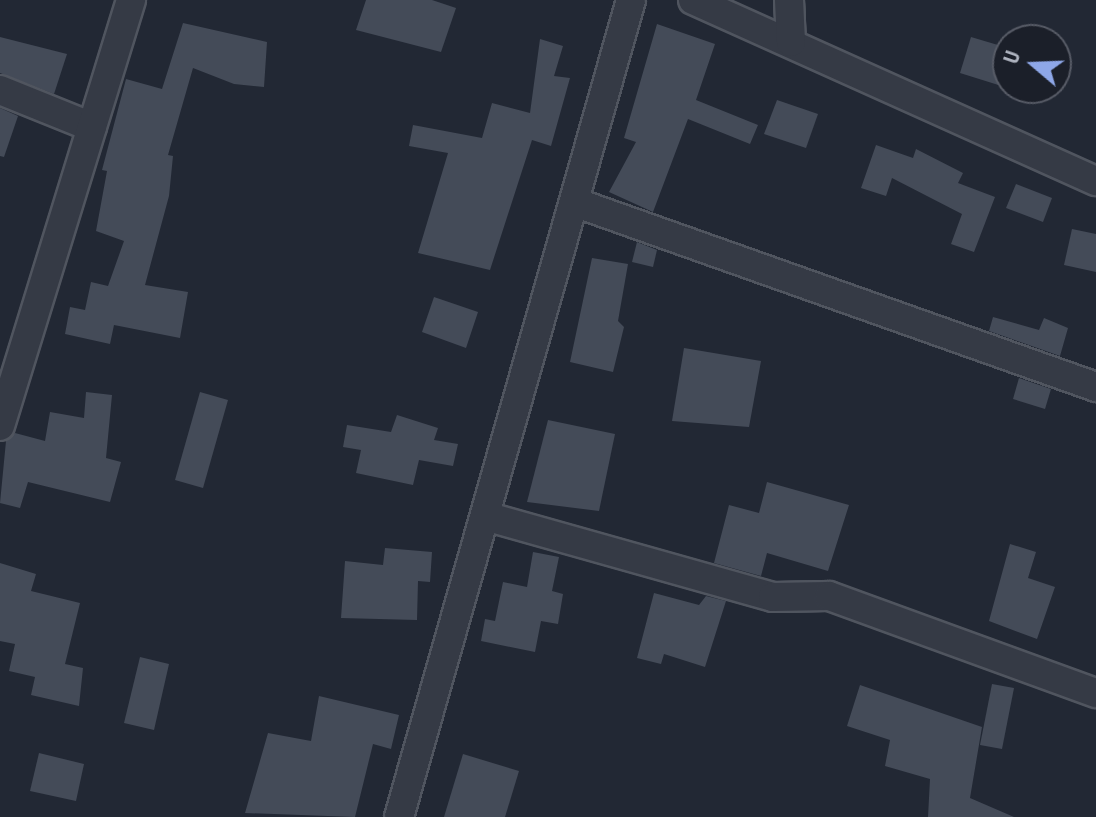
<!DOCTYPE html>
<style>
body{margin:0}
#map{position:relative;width:1096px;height:817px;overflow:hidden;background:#222834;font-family:"PT Sans Narrow",sans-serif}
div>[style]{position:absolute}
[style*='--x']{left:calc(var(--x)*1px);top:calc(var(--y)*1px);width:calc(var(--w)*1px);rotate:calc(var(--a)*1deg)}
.building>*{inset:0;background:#444b58}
.roads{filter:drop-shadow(2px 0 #50555f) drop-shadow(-2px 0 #50555f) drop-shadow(0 2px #50555f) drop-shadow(0 -2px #50555f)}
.minor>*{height:28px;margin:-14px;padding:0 14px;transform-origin:14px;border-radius:14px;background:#353a45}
span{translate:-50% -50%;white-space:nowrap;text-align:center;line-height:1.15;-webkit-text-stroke:8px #1b1f29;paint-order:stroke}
.north{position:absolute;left:992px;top:24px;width:80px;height:80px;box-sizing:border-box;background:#1b1f29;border:2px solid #575b66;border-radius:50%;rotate:289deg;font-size:22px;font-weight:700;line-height:32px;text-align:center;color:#b0b5c1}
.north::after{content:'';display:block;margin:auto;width:28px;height:36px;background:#8ea7e8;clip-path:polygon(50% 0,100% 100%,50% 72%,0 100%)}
</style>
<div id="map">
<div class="building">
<div style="clip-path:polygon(366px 0,432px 0,456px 8px,441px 52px,356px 30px)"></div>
<div style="clip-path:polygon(183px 23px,267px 42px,264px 87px,234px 84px,193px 68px,168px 155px,173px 156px,169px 196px,145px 285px,188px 292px,180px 338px,114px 325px,110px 344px,65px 334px,70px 307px,85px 310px,91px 282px,108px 286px,124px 241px,96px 231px,107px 171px,102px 170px,126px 79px,162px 89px)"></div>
<div style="clip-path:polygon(657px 24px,715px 44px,696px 100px,758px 125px,750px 144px,688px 119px,653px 212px,609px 192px,636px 142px,624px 138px)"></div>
<div style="clip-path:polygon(0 37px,67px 54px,54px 94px,0 73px)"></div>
<div style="clip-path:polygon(971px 37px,1008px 48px,1008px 88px,960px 73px)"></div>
<div style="clip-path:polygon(540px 39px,563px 46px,554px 76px,570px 78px,551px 146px,532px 140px,490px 270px,418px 253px,448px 153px,409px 146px,413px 125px,482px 138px,492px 103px,530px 113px)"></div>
<div style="clip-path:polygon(777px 100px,818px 114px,806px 148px,764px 134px)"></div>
<div style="clip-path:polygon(0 108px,18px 116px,4px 157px,0 156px)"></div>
<div style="clip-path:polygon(876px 145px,913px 158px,916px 149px,963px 173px,958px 183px,995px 197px,974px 252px,951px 244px,962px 214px,892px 178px,886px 196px,861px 188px)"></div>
<div style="clip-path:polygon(1016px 184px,1052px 198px,1043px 222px,1006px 208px)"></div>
<div style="clip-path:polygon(1072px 229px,1096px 234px,1096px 272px,1064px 265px)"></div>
<div style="clip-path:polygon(637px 242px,657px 250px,653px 267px,632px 262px)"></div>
<div style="clip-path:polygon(592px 258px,628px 264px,618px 321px,624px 327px,613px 372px,570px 362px)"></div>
<div style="clip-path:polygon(434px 297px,478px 312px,466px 348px,422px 332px)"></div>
<div style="clip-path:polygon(993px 317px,1039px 330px,1044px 318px,1068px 328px,1060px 356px,989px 331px)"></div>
<div style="clip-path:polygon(684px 348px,761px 361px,749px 427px,672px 421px)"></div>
<div style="clip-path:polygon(1019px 378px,1051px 389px,1045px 409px,1013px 399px)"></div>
<div style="clip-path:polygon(86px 392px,112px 395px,106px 458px,121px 462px,110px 502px,28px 482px,20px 508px,0 503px,6px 441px,15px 433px,45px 441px,50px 412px,84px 418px)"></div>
<div style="clip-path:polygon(200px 392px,228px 400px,203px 488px,175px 480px)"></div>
<div style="clip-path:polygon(397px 415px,438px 428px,434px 440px,458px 444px,453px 466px,419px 460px,413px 485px,356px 473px,361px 450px,343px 447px,347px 425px,391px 432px)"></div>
<div style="clip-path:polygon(548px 420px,615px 434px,599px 511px,527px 502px)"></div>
<div style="clip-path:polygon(767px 482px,849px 505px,828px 571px,767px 553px,761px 576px,714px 563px,729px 505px,759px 513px)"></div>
<div style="clip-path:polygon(1010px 544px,1036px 552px,1028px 578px,1055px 587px,1037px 639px,989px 621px)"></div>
<div style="clip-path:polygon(385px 548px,432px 552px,430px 582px,418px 581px,417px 620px,341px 618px,345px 561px,383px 565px)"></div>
<div style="clip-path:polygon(533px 552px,559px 557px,552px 591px,563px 594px,558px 624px,541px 621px,535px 652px,481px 641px,485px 619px,495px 621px,503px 582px,527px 587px)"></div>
<div style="clip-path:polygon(0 563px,36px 574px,31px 591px,80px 603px,65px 664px,83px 668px,79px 706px,31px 695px,35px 677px,9px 671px,15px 644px,0 641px)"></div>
<div style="clip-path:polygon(654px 593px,699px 605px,706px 596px,726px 601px,705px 667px,664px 654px,661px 664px,637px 658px)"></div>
<div style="clip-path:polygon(140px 657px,169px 664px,154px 730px,124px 723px)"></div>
<div style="clip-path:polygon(992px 684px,1014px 688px,1002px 749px,980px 745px)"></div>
<div style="clip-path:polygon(860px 685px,982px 727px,970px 798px,1014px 817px,928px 817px,930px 779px,885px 766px,890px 740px,847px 726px)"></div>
<div style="clip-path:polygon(319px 696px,399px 715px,391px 749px,373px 744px,355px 817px,245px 813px,268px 733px,311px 741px)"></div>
<div style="clip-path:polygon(39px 753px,84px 764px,76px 801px,30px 791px)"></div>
<div style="clip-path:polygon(463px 754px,519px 771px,505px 817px,444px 817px)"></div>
</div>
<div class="roads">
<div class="minor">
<div style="--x:693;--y:0;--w:442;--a:24.2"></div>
<div style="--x:789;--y:0;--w:42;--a:87.3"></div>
<div style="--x:0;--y:90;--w:99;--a:21.9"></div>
<div style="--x:574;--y:202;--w:554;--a:19.51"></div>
<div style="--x:0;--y:426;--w:446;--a:-72.9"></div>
<div style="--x:485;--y:516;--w:299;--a:15.7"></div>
<div style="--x:773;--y:597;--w:56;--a:-1"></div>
<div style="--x:829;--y:596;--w:284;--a:20"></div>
<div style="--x:399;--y:817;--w:849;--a:-74.15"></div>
</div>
</div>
<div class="north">U</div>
</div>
